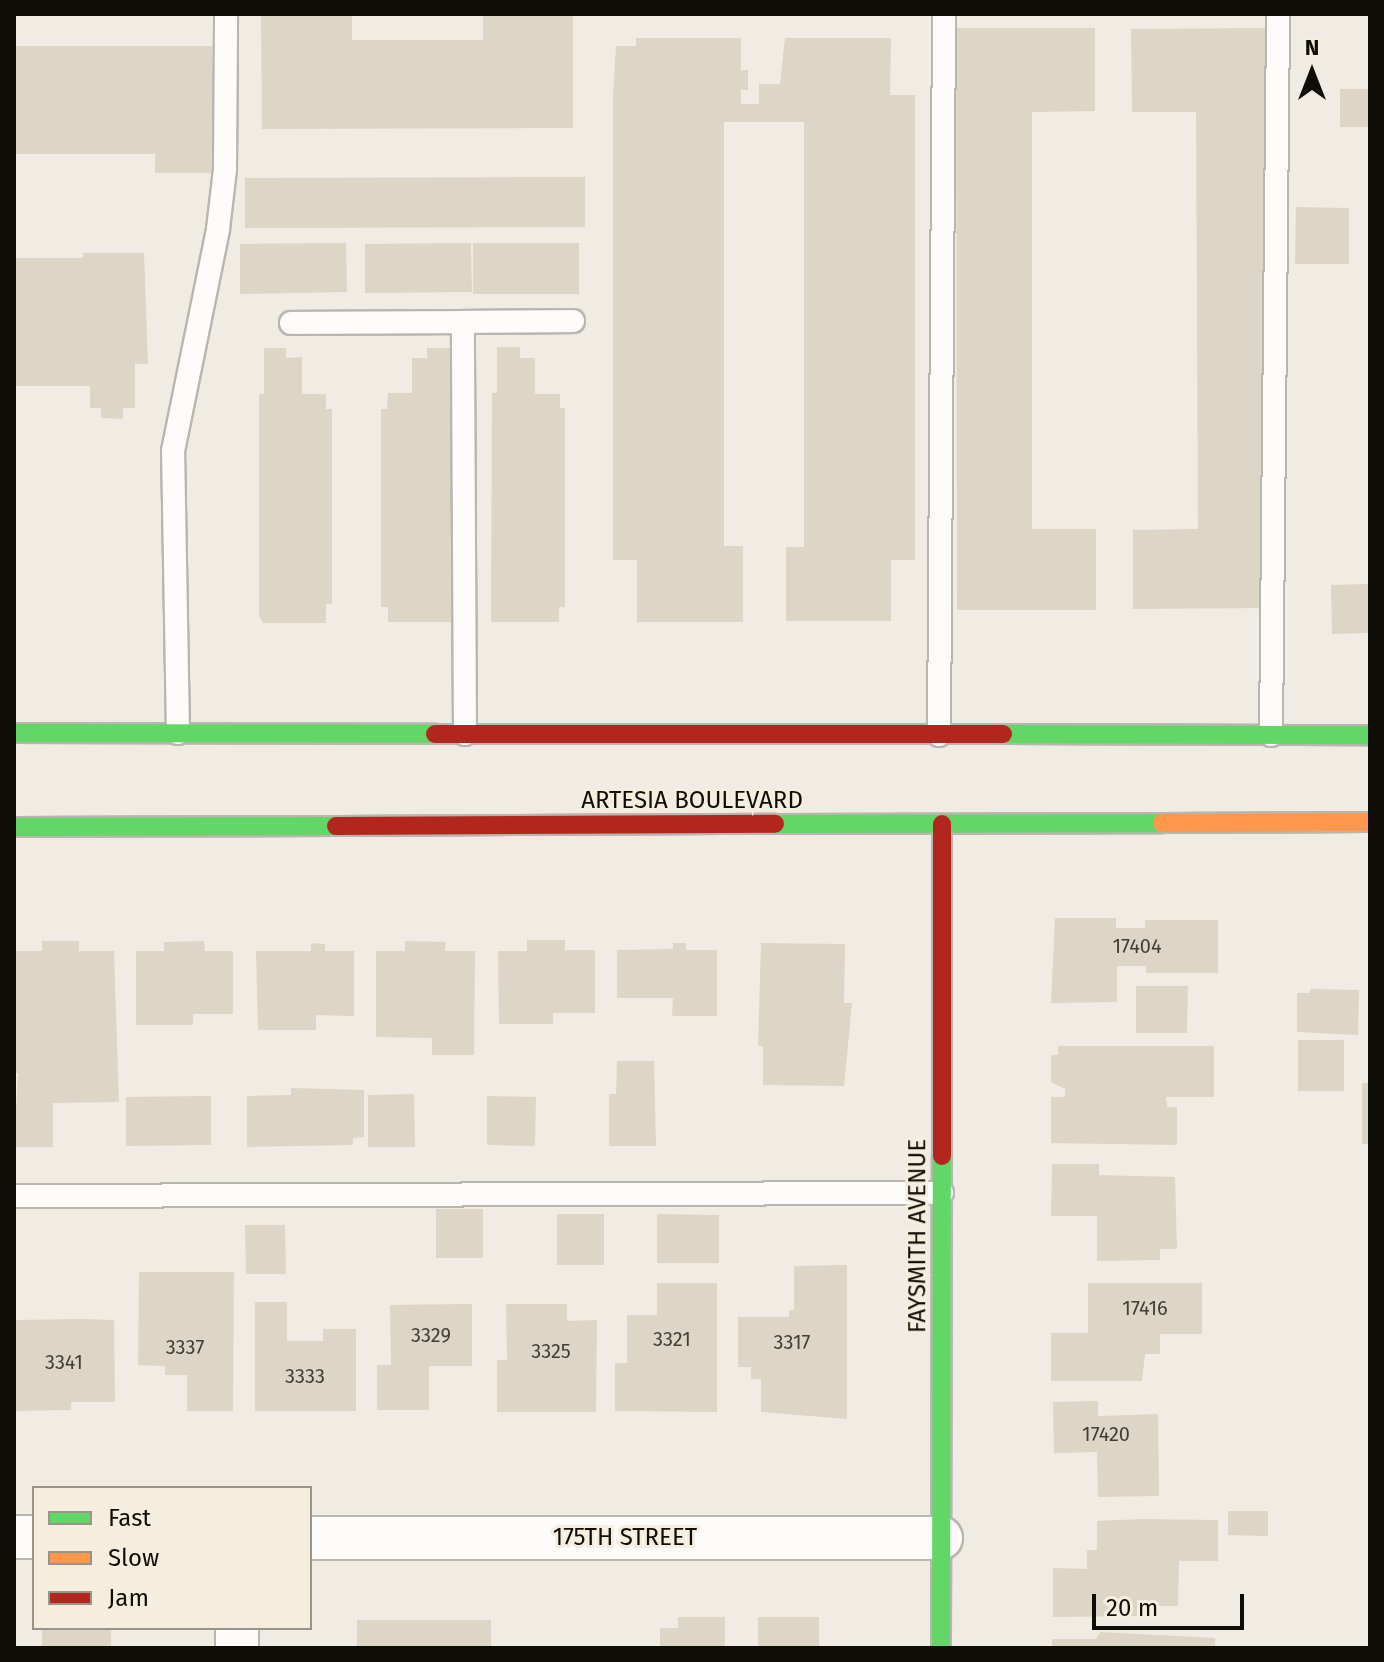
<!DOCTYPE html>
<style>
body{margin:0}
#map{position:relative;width:1384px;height:1662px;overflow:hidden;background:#f0ece4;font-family:"Fira Sans",sans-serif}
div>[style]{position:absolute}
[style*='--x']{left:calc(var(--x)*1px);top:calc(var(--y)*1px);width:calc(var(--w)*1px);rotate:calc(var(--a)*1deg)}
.building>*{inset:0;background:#ddd5c5}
.roads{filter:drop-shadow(2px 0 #b8b6af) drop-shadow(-2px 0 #b8b6af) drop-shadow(0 2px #b8b6af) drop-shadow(0 -2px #b8b6af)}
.lane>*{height:22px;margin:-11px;padding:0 11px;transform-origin:11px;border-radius:11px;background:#fdfcfb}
.street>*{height:42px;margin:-21px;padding:0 21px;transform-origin:21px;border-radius:21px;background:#fdfcfb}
.fast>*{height:18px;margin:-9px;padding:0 9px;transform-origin:9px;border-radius:9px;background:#63d668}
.slow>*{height:18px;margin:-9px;padding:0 9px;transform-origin:9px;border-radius:9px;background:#ff974d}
.jam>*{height:18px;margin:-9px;padding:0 9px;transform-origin:9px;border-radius:9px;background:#b3261e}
span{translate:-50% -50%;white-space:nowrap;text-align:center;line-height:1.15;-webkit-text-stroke:6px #f5eedf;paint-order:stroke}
.number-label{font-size:20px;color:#423f37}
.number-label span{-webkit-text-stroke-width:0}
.street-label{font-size:24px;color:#0f0d08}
.frame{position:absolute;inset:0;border:16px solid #0f0d08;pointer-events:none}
.legend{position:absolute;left:32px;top:1486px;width:280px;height:144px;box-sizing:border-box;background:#f5eedf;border:2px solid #999489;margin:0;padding:10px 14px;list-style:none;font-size:24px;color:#0f0d08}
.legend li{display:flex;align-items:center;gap:16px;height:40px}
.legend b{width:40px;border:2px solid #999489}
.north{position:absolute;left:1272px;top:32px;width:80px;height:80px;-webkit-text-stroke:6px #f5eedf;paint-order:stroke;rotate:0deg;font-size:22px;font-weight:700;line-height:32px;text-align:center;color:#0f0d08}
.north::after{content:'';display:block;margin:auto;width:28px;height:36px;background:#0f0d08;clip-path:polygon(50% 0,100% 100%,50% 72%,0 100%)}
.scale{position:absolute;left:1092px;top:1594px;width:152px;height:36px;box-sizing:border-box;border:4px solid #0f0d08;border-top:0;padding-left:10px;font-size:24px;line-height:28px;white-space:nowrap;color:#0f0d08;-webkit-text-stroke:6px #f5eedf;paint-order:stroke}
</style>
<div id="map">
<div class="building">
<div style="clip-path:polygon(261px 14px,352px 14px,352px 40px,483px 40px,483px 14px,573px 14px,573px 128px,262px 129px)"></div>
<div style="clip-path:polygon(956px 28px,1095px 28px,1095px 111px,1032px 112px,1032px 529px,1096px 529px,1096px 610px,957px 610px)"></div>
<div style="clip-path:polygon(1269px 28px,1271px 608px,1133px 609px,1133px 530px,1198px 529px,1196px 112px,1132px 112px,1131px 29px)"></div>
<div style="clip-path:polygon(636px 38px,741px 38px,741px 70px,748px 70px,748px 90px,741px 90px,741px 104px,759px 104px,759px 84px,780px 84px,785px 38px,891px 38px,890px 95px,915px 95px,915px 560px,891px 560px,891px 621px,786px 621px,786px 547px,804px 547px,804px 122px,724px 122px,724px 546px,743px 546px,743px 622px,637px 622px,637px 560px,613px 560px,613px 95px,616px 46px,636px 46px)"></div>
<div style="clip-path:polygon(14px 46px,212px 46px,212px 173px,155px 173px,155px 154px,14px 154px)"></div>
<div style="clip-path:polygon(1340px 89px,1370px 89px,1370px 127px,1340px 127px)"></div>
<div style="clip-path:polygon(585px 177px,585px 227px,245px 228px,245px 178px)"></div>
<div style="clip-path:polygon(1296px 207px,1349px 208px,1349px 264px,1295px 264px)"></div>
<div style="clip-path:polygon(346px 243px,347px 292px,240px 294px,240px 244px)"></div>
<div style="clip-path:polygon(471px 243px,472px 292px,365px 293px,365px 244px)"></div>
<div style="clip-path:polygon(473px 243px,579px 243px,579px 294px,473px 294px)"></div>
<div style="clip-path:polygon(83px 253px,144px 253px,148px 364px,135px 364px,135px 408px,123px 408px,123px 419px,101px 418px,101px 408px,90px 408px,90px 386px,14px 386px,14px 258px,83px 258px)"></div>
<div style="clip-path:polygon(497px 347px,520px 347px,520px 358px,535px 358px,535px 394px,560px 394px,560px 408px,565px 408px,565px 607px,559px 607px,559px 622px,491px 622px,492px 393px,497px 393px)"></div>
<div style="clip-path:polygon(264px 348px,286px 348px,286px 358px,302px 357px,302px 394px,326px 394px,326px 409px,332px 409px,332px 604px,326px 604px,326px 623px,263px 623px,259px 616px,259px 394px,264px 394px)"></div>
<div style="clip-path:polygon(427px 348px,450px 348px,450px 392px,456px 392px,456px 622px,388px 622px,388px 607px,381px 607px,381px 409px,387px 409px,388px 393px,412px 393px,412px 358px,427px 358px)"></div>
<div style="clip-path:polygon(1370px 584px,1370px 633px,1332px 634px,1331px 585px)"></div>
<div style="clip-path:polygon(1055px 918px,1116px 918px,1116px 928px,1145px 928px,1145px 920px,1218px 920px,1218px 973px,1146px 973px,1146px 966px,1117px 966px,1117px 1002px,1051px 1003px)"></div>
<div style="clip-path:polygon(527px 940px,565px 940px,565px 950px,595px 950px,595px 1013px,553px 1013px,553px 1024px,499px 1024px,498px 951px,527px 951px)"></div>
<div style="clip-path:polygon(42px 941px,79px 941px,79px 951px,114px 951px,119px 1102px,53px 1103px,53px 1147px,14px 1147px,18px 1073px,14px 1073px,14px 951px,42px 951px)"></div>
<div style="clip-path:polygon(204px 941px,205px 951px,233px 951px,233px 1014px,193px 1014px,193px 1025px,136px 1025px,136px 951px,164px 951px,164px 942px)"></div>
<div style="clip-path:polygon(405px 941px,446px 942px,445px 951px,475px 951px,474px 1055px,432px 1055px,432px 1038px,376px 1037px,376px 951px,405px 951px)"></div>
<div style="clip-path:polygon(311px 943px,325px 944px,325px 951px,354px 951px,354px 1016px,316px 1015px,316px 1030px,258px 1030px,256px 951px,311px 951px)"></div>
<div style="clip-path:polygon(673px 943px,686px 943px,686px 950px,717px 950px,717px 1016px,672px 1016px,673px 998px,617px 998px,617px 950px,673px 949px)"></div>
<div style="clip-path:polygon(761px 943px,845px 944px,844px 1003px,852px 1003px,844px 1086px,763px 1085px,763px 1046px,758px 1046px)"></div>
<div style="clip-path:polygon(1136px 986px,1188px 986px,1187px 1033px,1136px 1033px)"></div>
<div style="clip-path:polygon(1310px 989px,1359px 990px,1358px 1035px,1297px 1032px,1297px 993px,1310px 993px)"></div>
<div style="clip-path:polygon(1298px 1040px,1344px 1040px,1344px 1091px,1298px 1091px)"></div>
<div style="clip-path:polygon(1058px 1046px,1214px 1046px,1214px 1097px,1166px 1097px,1167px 1107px,1177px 1107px,1177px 1145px,1051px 1143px,1051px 1097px,1065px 1097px,1065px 1089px,1051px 1082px,1051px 1055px,1058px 1055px)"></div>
<div style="clip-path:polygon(617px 1061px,654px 1061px,656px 1146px,609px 1146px,609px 1094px,616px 1094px)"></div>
<div style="clip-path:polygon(1362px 1083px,1370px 1083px,1370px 1144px,1362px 1144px)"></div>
<div style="clip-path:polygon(291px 1088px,364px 1090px,364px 1137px,353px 1138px,353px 1145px,247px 1147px,247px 1096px,291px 1095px)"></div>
<div style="clip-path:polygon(414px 1094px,415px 1147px,368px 1147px,368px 1095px)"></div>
<div style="clip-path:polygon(211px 1096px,211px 1145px,126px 1146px,126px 1097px)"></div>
<div style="clip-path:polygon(487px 1096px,536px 1097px,535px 1146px,487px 1145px)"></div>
<div style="clip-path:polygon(1052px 1164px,1099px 1164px,1099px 1175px,1175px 1177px,1177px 1249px,1160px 1249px,1160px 1260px,1097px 1261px,1097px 1216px,1051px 1216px)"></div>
<div style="clip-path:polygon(436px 1209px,483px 1209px,483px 1258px,436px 1258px)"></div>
<div style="clip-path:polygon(557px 1214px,604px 1214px,604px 1265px,557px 1265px)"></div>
<div style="clip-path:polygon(657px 1214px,719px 1215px,719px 1263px,657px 1263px)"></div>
<div style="clip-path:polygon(245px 1225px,285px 1225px,286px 1274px,246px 1274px)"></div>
<div style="clip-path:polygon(847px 1265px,847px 1419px,761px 1412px,761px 1379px,751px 1379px,751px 1367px,738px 1367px,738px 1317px,789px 1317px,789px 1310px,794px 1310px,794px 1266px)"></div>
<div style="clip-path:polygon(139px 1272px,234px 1272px,233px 1411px,187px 1411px,187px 1375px,165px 1375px,165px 1366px,138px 1365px)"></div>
<div style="clip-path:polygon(657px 1283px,717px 1283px,717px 1412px,615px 1411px,615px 1363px,627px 1363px,627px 1315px,657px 1315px)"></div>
<div style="clip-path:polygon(1088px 1283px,1202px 1283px,1202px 1334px,1160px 1334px,1160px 1354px,1145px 1354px,1142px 1381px,1051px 1381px,1051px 1333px,1088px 1333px)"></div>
<div style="clip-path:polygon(255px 1302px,287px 1302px,287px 1341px,323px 1341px,323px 1329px,356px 1329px,356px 1411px,255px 1411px)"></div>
<div style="clip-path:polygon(472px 1304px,472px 1366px,429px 1366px,429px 1410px,377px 1410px,377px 1365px,391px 1365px,390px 1305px)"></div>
<div style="clip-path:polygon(506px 1304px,567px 1304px,567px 1321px,597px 1320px,596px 1412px,497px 1412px,497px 1360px,507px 1360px)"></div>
<div style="clip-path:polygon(81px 1319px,114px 1320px,115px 1402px,71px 1402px,71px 1410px,14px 1411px,14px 1320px)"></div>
<div style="clip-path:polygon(1098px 1401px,1098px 1416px,1158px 1414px,1159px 1496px,1098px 1497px,1097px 1452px,1054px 1453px,1053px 1402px)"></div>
<div style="clip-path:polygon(1228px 1511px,1268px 1511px,1268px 1536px,1228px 1535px)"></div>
<div style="clip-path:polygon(1141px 1519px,1218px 1520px,1218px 1561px,1179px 1561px,1178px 1606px,1147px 1606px,1147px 1616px,1053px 1617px,1053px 1568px,1087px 1569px,1087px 1550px,1097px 1550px,1097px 1521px)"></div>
<div style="clip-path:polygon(678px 1617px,725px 1617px,725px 1648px,660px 1648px,660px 1628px,678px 1628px)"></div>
<div style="clip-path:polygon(758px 1617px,819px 1617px,819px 1648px,758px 1648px)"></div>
<div style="clip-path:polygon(357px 1620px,491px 1620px,491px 1648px,357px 1648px)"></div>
<div style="clip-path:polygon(42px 1628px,111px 1628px,111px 1648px,42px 1648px)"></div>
<div style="clip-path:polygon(1100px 1632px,1215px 1638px,1215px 1648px,1052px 1648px,1052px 1639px,1096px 1639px)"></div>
</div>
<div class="roads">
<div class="lane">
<div style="--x:291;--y:323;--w:172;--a:-0.3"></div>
<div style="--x:178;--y:733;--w:282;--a:-91"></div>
<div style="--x:173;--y:451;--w:227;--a:-78.5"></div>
<div style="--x:218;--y:229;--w:60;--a:-83.3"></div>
<div style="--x:225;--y:169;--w:155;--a:-89.6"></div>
<div style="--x:465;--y:734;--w:412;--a:-90.3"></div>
<div style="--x:463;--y:322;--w:110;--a:-0.5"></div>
<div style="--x:939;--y:735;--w:721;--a:-89.6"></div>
<div style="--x:1271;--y:735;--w:721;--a:-89.44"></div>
<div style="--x:14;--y:1196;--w:928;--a:-0.19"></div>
</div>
<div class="street">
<div style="--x:14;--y:1537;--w:20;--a:0"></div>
<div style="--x:310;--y:1538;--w:631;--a:0"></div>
<div style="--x:237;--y:1648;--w:20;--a:-90"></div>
</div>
<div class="fast">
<div style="--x:14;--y:733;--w:421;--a:0.1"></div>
<div style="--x:1003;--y:734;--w:367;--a:0.2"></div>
<div style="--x:775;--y:824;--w:387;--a:-0.1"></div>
<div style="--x:14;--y:827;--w:322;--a:-0.2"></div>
<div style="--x:941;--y:1648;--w:492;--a:-89.9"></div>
</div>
<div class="slow">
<div style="--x:1162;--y:823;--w:208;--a:-0.3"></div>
</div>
<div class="jam">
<div style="--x:435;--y:734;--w:568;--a:0"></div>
<div style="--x:336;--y:826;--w:439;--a:-0.3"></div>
<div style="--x:942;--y:1156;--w:332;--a:-90"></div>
</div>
</div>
<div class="number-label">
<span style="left:1137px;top:946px">17404</span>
<span style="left:1145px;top:1308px">17416</span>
<span style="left:431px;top:1335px">3329</span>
<span style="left:672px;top:1339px">3321</span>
<span style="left:792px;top:1342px">3317</span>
<span style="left:185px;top:1347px">3337</span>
<span style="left:551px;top:1351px">3325</span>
<span style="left:64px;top:1362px">3341</span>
<span style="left:305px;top:1376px">3333</span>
<span style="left:1106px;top:1434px">17420</span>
</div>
<div class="street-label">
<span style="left:692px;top:801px">ARTESIA BOULEVARD</span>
<span style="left:918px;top:1236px;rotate:-90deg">FAYSMITH AVENUE</span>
<span style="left:625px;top:1538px">175TH STREET</span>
</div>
<div class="frame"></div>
<ul class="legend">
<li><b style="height:10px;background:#63d668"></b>Fast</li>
<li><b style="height:10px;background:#ff974d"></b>Slow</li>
<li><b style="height:10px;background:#b3261e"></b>Jam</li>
</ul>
<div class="north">N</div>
<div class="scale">20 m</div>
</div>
